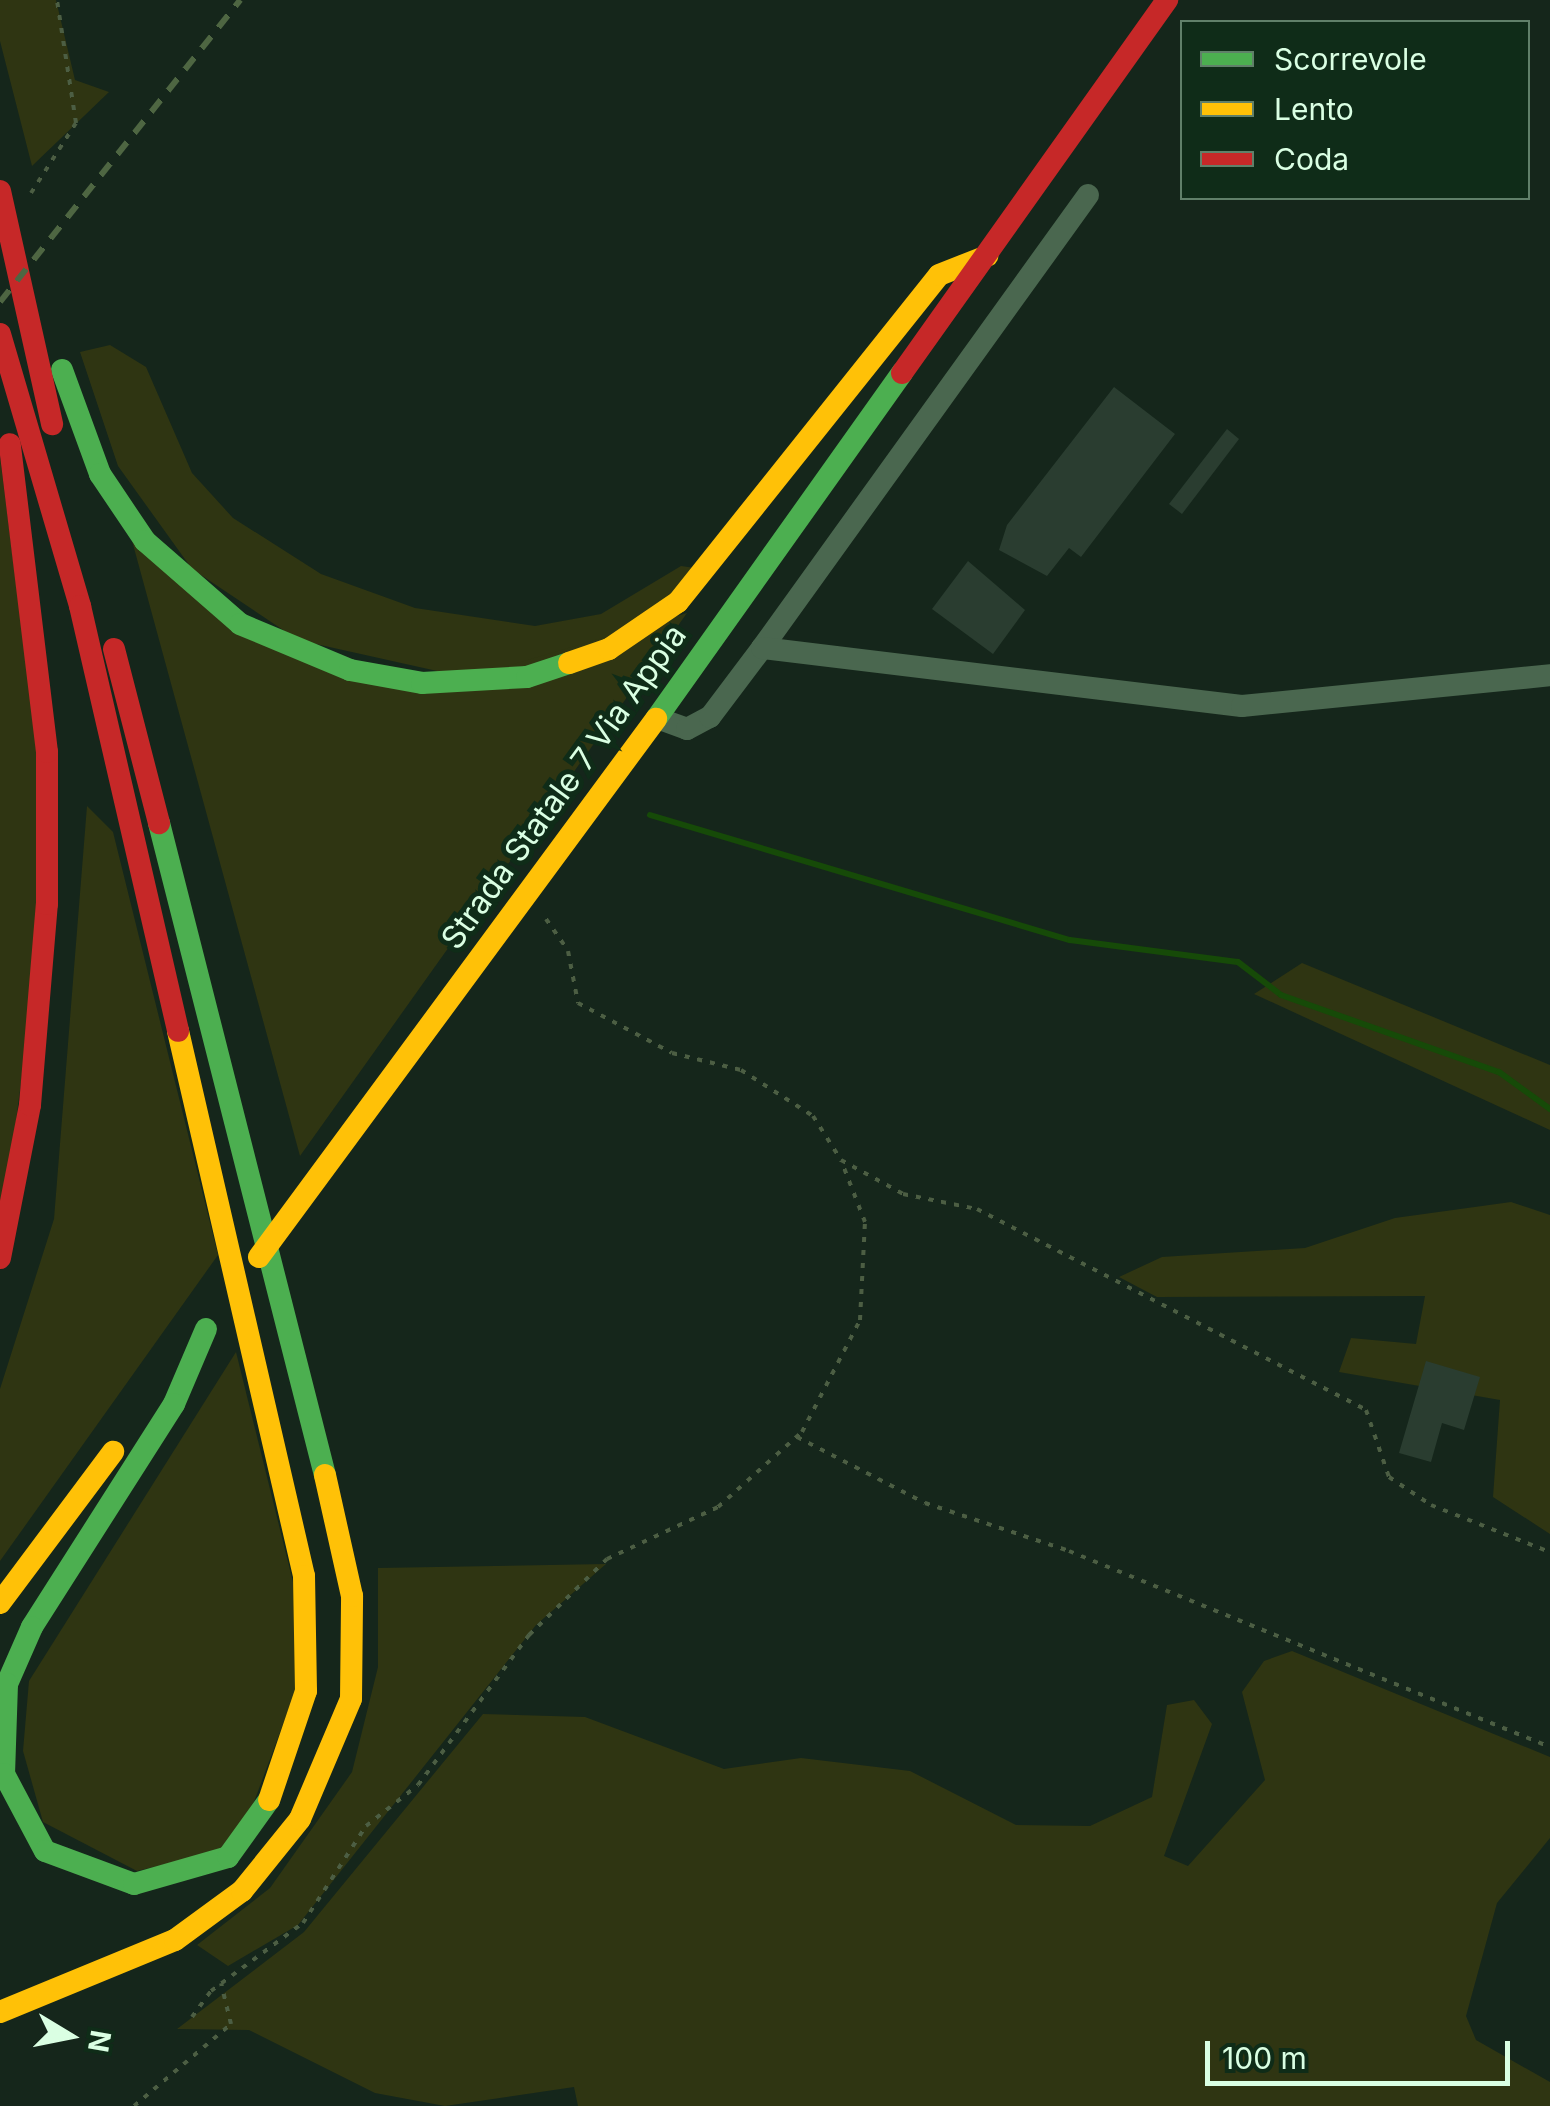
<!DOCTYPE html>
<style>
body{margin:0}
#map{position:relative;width:1550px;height:2106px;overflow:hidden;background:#15261b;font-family:Inter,sans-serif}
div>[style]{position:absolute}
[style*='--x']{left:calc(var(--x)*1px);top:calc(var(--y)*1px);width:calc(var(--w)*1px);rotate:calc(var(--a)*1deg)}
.green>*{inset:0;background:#2f3512}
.stream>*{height:6px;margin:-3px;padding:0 3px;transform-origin:3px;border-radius:3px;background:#164a08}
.building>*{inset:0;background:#2a3d30}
.path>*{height:4px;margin-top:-2px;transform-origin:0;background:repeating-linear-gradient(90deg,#4c5e43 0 5px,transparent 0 13px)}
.street>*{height:22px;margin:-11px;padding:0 11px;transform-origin:11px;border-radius:11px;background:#4a674f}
.fast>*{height:22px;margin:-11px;padding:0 11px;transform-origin:11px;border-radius:11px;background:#4caf50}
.slow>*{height:22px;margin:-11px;padding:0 11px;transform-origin:11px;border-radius:11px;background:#ffc107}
.jam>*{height:22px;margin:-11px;padding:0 11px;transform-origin:11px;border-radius:11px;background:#c62828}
.rail>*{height:6px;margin-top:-3px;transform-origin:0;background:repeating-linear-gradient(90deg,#4e6642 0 15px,transparent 0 27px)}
span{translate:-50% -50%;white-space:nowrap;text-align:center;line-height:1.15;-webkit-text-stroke:10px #0f2c18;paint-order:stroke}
.street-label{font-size:32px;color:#daffe3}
.legend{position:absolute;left:1180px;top:20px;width:350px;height:180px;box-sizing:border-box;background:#0f2c18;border:2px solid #608069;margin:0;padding:12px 18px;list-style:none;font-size:30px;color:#daffe3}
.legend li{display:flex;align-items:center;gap:20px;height:50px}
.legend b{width:50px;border:2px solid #608069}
.north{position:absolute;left:20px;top:1986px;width:100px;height:100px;-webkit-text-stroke:8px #0f2c18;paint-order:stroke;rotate:100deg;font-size:28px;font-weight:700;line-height:40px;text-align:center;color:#daffe3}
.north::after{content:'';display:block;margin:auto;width:35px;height:45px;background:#daffe3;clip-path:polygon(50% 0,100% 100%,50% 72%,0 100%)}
.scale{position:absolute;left:1205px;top:2041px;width:305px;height:45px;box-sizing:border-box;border:5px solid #daffe3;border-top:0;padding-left:12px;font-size:30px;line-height:35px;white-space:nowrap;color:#daffe3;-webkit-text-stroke:8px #0f2c18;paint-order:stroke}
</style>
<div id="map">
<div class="green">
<div style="clip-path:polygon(0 0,56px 0,75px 80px,109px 92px,32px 166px,0 41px)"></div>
<div style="clip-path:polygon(110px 345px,146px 367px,192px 473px,233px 518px,321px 574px,415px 608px,535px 626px,601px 614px,681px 566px,709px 570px,606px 649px,473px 679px,298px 640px,192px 569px,118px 466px,80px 352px)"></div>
<div style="clip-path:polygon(0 457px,50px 851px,0 1249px)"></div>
<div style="clip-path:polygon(128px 526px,256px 633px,426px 690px,687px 613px,300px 1156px)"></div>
<div style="clip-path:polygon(87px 806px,113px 832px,218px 1255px,0 1561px,0 1389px,54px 1219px)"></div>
<div style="clip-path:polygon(1302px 963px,1550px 1065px,1550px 1130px,1254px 994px)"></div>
<div style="clip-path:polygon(1511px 1202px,1550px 1215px,1550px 1534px,1493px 1497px,1500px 1400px,1339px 1372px,1351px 1338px,1416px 1344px,1425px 1296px,1157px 1297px,1119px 1277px,1162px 1257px,1305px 1248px,1395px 1218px)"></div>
<div style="clip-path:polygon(236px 1352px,294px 1586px,302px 1674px,237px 1847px,137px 1871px,43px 1822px,23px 1751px,29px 1681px)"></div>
<div style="clip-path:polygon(606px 1564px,536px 1625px,298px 1925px,228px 1966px,197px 1945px,270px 1888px,352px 1772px,378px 1667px,378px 1568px)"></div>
<div style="clip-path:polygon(1292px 1651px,1550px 1757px,1550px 1838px,1497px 1903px,1466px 2016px,1476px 2040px,1550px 2082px,1550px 2106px,578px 2106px,574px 2087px,445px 2106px,375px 2093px,249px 2030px,177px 2029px,304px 1932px,483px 1714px,585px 1717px,724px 1769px,801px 1758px,910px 1771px,1016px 1825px,1090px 1826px,1152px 1797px,1167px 1705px,1194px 1700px,1212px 1724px,1164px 1856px,1188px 1866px,1265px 1780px,1242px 1692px,1264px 1661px)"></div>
</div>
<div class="stream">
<div style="--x:650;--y:815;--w:438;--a:16.6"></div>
<div style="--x:1070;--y:940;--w:169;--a:7.5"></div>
<div style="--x:1238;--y:962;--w:54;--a:37.5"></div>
<div style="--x:1281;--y:995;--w:231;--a:19.5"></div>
<div style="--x:1499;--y:1072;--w:63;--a:36"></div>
</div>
<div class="building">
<div style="clip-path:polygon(1114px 387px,1175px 434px,1081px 557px,1069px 548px,1047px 576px,999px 550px,1007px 525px)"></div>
<div style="clip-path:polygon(1227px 429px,1239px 439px,1182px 514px,1169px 504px)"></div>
<div style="clip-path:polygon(968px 561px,1025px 610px,993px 654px,932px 609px)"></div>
<div style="clip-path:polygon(1426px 1361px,1480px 1377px,1464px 1430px,1442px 1423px,1431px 1462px,1399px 1453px)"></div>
</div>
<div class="path">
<div style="--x:31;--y:193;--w:83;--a:-57.3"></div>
<div style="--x:76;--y:123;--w:124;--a:-98.8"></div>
<div style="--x:546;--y:919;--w:39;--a:55"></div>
<div style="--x:568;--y:951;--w:53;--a:79.1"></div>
<div style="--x:578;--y:1003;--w:106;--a:28"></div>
<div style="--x:672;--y:1053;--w:71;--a:13.8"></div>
<div style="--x:741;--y:1070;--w:85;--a:32.6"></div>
<div style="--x:813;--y:1116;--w:52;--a:57.5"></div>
<div style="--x:841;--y:1160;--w:71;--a:28.7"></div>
<div style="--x:903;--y:1194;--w:76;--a:11.5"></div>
<div style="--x:977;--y:1209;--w:438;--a:27.3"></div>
<div style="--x:1366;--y:1410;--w:71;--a:71.1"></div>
<div style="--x:1389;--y:1477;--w:50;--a:33.7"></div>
<div style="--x:1431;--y:1505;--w:128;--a:21.6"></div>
<div style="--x:797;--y:1437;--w:144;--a:27.3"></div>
<div style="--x:925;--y:1503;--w:152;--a:18.4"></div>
<div style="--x:1069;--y:1551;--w:519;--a:22.17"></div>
<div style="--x:192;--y:2017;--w:32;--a:-54"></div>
<div style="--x:211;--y:1991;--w:114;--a:-36.5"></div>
<div style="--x:303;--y:1923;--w:116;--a:-57"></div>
<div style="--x:366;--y:1826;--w:66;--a:-38.3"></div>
<div style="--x:418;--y:1785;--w:187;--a:-53.5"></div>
<div style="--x:529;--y:1635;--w:109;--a:-44.3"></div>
<div style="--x:607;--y:1559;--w:123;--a:-25.1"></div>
<div style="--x:718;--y:1507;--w:113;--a:-41.8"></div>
<div style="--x:802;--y:1432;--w:126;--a:-62.6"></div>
<div style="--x:860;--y:1320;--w:98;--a:-87.1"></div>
<div style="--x:865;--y:1222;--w:66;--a:-111.2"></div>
<div style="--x:134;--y:2106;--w:127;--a:-40.2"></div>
<div style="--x:231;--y:2024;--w:42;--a:-103.7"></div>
</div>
<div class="street">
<div style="--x:762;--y:648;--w:558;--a:-54.26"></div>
<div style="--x:657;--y:718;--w:32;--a:20"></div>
<div style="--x:687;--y:729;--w:26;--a:-28"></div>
<div style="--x:710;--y:717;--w:86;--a:-53"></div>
<div style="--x:762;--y:648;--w:483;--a:6.9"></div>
<div style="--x:1242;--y:706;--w:310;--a:-5.7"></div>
</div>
<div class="fast">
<div style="--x:62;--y:370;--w:111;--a:69.9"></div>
<div style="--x:100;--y:474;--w:81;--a:56.1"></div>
<div style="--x:145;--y:541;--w:126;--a:41.1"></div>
<div style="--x:240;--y:624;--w:119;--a:22.7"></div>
<div style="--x:350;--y:670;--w:73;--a:10.2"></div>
<div style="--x:422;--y:683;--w:105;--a:-3.3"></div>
<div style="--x:527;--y:677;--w:44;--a:-18.4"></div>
<div style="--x:656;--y:719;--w:425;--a:-54.6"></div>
<div style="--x:159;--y:823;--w:673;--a:75.72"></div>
<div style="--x:206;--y:1329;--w:82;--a:113.1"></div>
<div style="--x:174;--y:1404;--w:264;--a:122.5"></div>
<div style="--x:32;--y:1627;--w:62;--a:113.7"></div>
<div style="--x:7;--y:1684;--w:90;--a:91.9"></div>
<div style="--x:4;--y:1774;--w:87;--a:62"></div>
<div style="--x:45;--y:1851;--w:95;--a:20.3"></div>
<div style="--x:134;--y:1884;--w:98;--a:-16"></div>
<div style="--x:228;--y:1857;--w:70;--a:-54.3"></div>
</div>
<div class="slow">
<div style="--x:569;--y:663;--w:42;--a:-19.3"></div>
<div style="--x:609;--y:649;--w:83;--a:-34.3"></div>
<div style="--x:678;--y:602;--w:418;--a:-51.4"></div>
<div style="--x:939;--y:275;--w:52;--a:-21.6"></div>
<div style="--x:178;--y:1031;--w:559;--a:76.98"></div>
<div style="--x:304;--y:1576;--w:115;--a:89"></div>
<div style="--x:306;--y:1691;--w:115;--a:108.7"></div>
<div style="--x:259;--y:1257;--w:669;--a:-53.58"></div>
<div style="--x:0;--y:1603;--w:189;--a:-53.2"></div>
<div style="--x:0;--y:2012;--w:189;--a:-22.4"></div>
<div style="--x:175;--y:1940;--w:83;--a:-36.2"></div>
<div style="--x:242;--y:1891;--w:92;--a:-51.1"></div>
<div style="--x:300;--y:1819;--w:130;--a:-67"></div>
<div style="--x:351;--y:1699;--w:103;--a:-89.4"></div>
<div style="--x:352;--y:1596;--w:124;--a:-102.6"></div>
</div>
<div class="jam">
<div style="--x:0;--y:191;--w:239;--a:77.4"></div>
<div style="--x:0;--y:334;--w:284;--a:73.6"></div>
<div style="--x:80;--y:606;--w:436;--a:77"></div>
<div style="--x:902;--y:373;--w:458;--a:-54.6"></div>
<div style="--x:114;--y:649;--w:180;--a:75.5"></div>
<div style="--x:0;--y:1258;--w:156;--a:-78.9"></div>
<div style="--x:30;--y:1105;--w:202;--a:-85.2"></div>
<div style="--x:47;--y:904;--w:152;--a:-90"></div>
<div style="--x:47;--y:752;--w:310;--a:-96.9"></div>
</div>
<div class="rail">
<div style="--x:0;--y:302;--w:386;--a:-51.5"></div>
</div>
<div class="street-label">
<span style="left:564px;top:787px;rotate:-54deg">Strada Statale 7 Via Appia</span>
</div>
<ul class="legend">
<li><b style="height:12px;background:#4caf50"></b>Scorrevole</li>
<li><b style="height:12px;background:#ffc107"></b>Lento</li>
<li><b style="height:12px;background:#c62828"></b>Coda</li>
</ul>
<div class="north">N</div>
<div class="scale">100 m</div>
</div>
